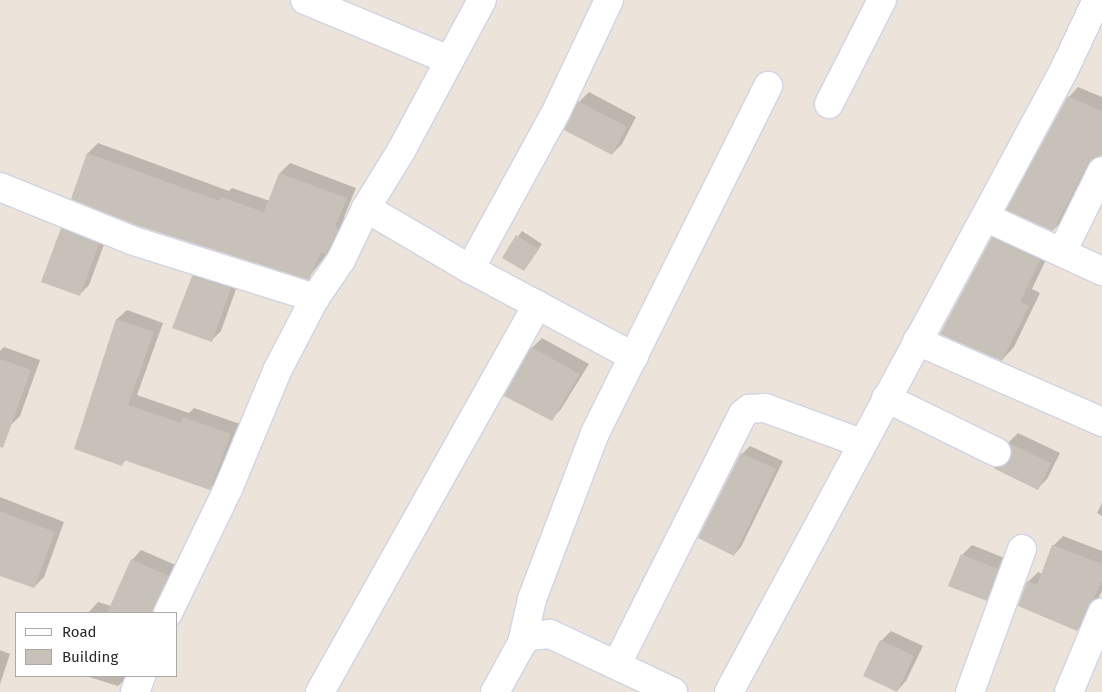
<!DOCTYPE html>
<style>
body{margin:0}
#map{position:relative;width:1102px;height:692px;overflow:hidden;background:#ece4da;font-family:"Fira Sans",sans-serif}
div>[style]{position:absolute}
[style*='--x']{left:calc(var(--x)*1px);top:calc(var(--y)*1px);width:calc(var(--w)*1px);rotate:calc(var(--a)*1deg)}
.shadow>*{inset:0;background:#0003}
.building>*{inset:0;background:#c7c1ba}
.roads{filter:drop-shadow(1px 0 #cfd3e3) drop-shadow(-1px 0 #cfd3e3) drop-shadow(0 1px #cfd3e3) drop-shadow(0 -1px #cfd3e3)}
.minor>*{height:28px;margin:-14px;padding:0 14px;transform-origin:14px;border-radius:14px;background:#fff}
span{translate:-50% -50%;white-space:nowrap;text-align:center;line-height:1.15;-webkit-text-stroke:4px #fff;paint-order:stroke}
.legend{position:absolute;left:15px;top:612px;width:162px;height:65px;box-sizing:border-box;background:#fff;border:1px solid #a9a9a9;margin:0;padding:6px 9px;list-style:none;font-size:15px;color:#292929}
.legend li{display:flex;align-items:center;gap:10px;height:25px}
.legend b{width:25px;border:1px solid #a9a9a9}
</style>
<div id="map">
<div class="shadow">
<div style="clip-path:polygon(1078px 87px,1102px 97px,1102px 153px,1095px 158px,1063px 220px,1053px 230px,1069px 97px)"></div>
<div style="clip-path:polygon(589px 92px,636px 117px,622px 144px,612px 154px,579px 102px)"></div>
<div style="clip-path:polygon(98px 143px,229px 191px,232px 188px,270px 201px,280px 173px,290px 163px,356px 188px,344px 217px,347px 218px,336px 243px,308px 278px,72px 198px,88px 153px)"></div>
<div style="clip-path:polygon(71px 219px,108px 234px,89px 285px,79px 295px,62px 229px)"></div>
<div style="clip-path:polygon(1005px 225px,1052px 247px,1032px 289px,1040px 293px,1014px 347px,1002px 360px,993px 238px)"></div>
<div style="clip-path:polygon(522px 231px,542px 244px,524px 270px,503px 257px)"></div>
<div style="clip-path:polygon(203px 266px,240px 278px,221px 331px,211px 341px,174px 327px,193px 276px)"></div>
<div style="clip-path:polygon(127px 310px,163px 323px,137px 395px,189px 413px,194px 408px,240px 424px,220px 479px,210px 488px,127px 459px,122px 464px,117px 319px)"></div>
<div style="clip-path:polygon(542px 338px,589px 364px,561px 409px,552px 419px,532px 348px)"></div>
<div style="clip-path:polygon(4px 347px,40px 360px,20px 416px,10px 426px,0 422px,0 351px)"></div>
<div style="clip-path:polygon(1018px 433px,1060px 453px,1047px 479px,1037px 489px,995px 468px,1004px 459px,1012px 457px,1009px 442px)"></div>
<div style="clip-path:polygon(750px 446px,783px 461px,741px 547px,734px 555px,742px 454px)"></div>
<div style="clip-path:polygon(0 497px,64px 522px,44px 577px,34px 587px,0 574px)"></div>
<div style="clip-path:polygon(1102px 503px,1102px 516px,1097px 513px)"></div>
<div style="clip-path:polygon(1063px 536px,1102px 551px,1102px 591px,1087px 620px,1077px 630px,1028px 582px,1038px 572px,1042px 574px,1053px 546px)"></div>
<div style="clip-path:polygon(972px 545px,1007px 559px,996px 590px,986px 599px,962px 555px)"></div>
<div style="clip-path:polygon(141px 550px,178px 566px,162px 603px,154px 613px,88px 613px,98px 602px,111px 606px,132px 560px)"></div>
<div style="clip-path:polygon(891px 631px,923px 646px,906px 681px,897px 691px,881px 641px)"></div>
<div style="clip-path:polygon(0 650px,10px 654px,0 684px)"></div>
<div style="clip-path:polygon(86px 676px,129px 676px,118px 686px)"></div>
</div>
<div class="building">
<div style="clip-path:polygon(1068px 96px,1102px 111px,1102px 155px,1088px 164px,1053px 231px,1006px 210px)"></div>
<div style="clip-path:polygon(578px 101px,627px 127px,612px 155px,564px 130px)"></div>
<div style="clip-path:polygon(87px 153px,220px 201px,221px 197px,264px 212px,279px 173px,347px 198px,335px 227px,338px 228px,337px 232px,326px 254px,321px 252px,309px 280px,136px 225px,71px 199px)"></div>
<div style="clip-path:polygon(61px 228px,99px 244px,80px 296px,41px 282px)"></div>
<div style="clip-path:polygon(516px 235px,539px 249px,524px 271px,502px 258px)"></div>
<div style="clip-path:polygon(992px 237px,1040px 260px,1020px 302px,1029px 306px,1002px 361px,940px 334px)"></div>
<div style="clip-path:polygon(192px 276px,231px 288px,212px 342px,172px 328px)"></div>
<div style="clip-path:polygon(116px 319px,154px 332px,128px 405px,181px 423px,183px 417px,231px 434px,210px 490px,124px 460px,122px 466px,74px 449px)"></div>
<div style="clip-path:polygon(531px 347px,580px 374px,552px 421px,504px 396px)"></div>
<div style="clip-path:polygon(0 359px,31px 370px,3px 448px,0 447px)"></div>
<div style="clip-path:polygon(1007px 442px,1051px 463px,1038px 490px,993px 468px,1004px 465px,1010px 459px,1011px 450px)"></div>
<div style="clip-path:polygon(741px 453px,776px 469px,734px 556px,698px 538px)"></div>
<div style="clip-path:polygon(0 511px,55px 532px,34px 588px,0 576px)"></div>
<div style="clip-path:polygon(1052px 545px,1102px 564px,1102px 582px,1077px 631px,1018px 606px,1027px 581px,1037px 585px)"></div>
<div style="clip-path:polygon(961px 554px,998px 569px,987px 601px,948px 586px)"></div>
<div style="clip-path:polygon(131px 559px,169px 576px,153px 613px,107px 613px)"></div>
<div style="clip-path:polygon(880px 640px,914px 656px,897px 692px,863px 676px)"></div>
</div>
<div class="roads">
<div class="minor">
<div style="--x:305;--y:0;--w:156;--a:22.6"></div>
<div style="--x:829;--y:104;--w:117;--a:-63"></div>
<div style="--x:0;--y:187;--w:141;--a:22"></div>
<div style="--x:131;--y:240;--w:193;--a:17.5"></div>
<div style="--x:366;--y:208;--w:121;--a:30.4"></div>
<div style="--x:470;--y:269;--w:186;--a:28.2"></div>
<div style="--x:985;--y:217;--w:129;--a:24.8"></div>
<div style="--x:1062;--y:252;--w:90;--a:-63.7"></div>
<div style="--x:470;--y:269;--w:179;--a:-61.3"></div>
<div style="--x:556;--y:112;--w:124;--a:-64.7"></div>
<div style="--x:917;--y:341;--w:202;--a:23.6"></div>
<div style="--x:886;--y:398;--w:123;--a:26.1"></div>
<div style="--x:168;--y:613;--w:138;--a:-64.2"></div>
<div style="--x:228;--y:489;--w:130;--a:-67.4"></div>
<div style="--x:278;--y:369;--w:80;--a:-62.5"></div>
<div style="--x:315;--y:298;--w:46;--a:-55.6"></div>
<div style="--x:341;--y:260;--w:58;--a:-64.3"></div>
<div style="--x:366;--y:208;--w:67;--a:-58.4"></div>
<div style="--x:401;--y:151;--w:171;--a:-61.8"></div>
<div style="--x:522;--y:643;--w:45;--a:-77.2"></div>
<div style="--x:532;--y:599;--w:178;--a:-69.2"></div>
<div style="--x:595;--y:433;--w:388;--a:-63.5"></div>
<div style="--x:617;--y:664;--w:280;--a:-63.3"></div>
<div style="--x:743;--y:414;--w:8;--a:-40"></div>
<div style="--x:749;--y:409;--w:16;--a:-4"></div>
<div style="--x:765;--y:408;--w:102;--a:20"></div>
<div style="--x:135;--y:692;--w:17;--a:-69"></div>
<div style="--x:320;--y:692;--w:444;--a:-60.7"></div>
<div style="--x:495;--y:692;--w:56;--a:-61.1"></div>
<div style="--x:522;--y:643;--w:10;--a:-45"></div>
<div style="--x:529;--y:636;--w:21;--a:-5"></div>
<div style="--x:550;--y:634;--w:136;--a:25.2"></div>
<div style="--x:729;--y:692;--w:706;--a:-61.69"></div>
<div style="--x:1064;--y:70;--w:77;--a:-64.8"></div>
<div style="--x:970;--y:692;--w:152;--a:-70"></div>
<div style="--x:1069;--y:692;--w:86;--a:-67.3"></div>
</div>
</div>
<ul class="legend">
<li><b style="height:6px;background:#fff"></b>Road</li>
<li><b style="height:14px;background:#c7c1ba"></b>Building</li>
</ul>
</div>
